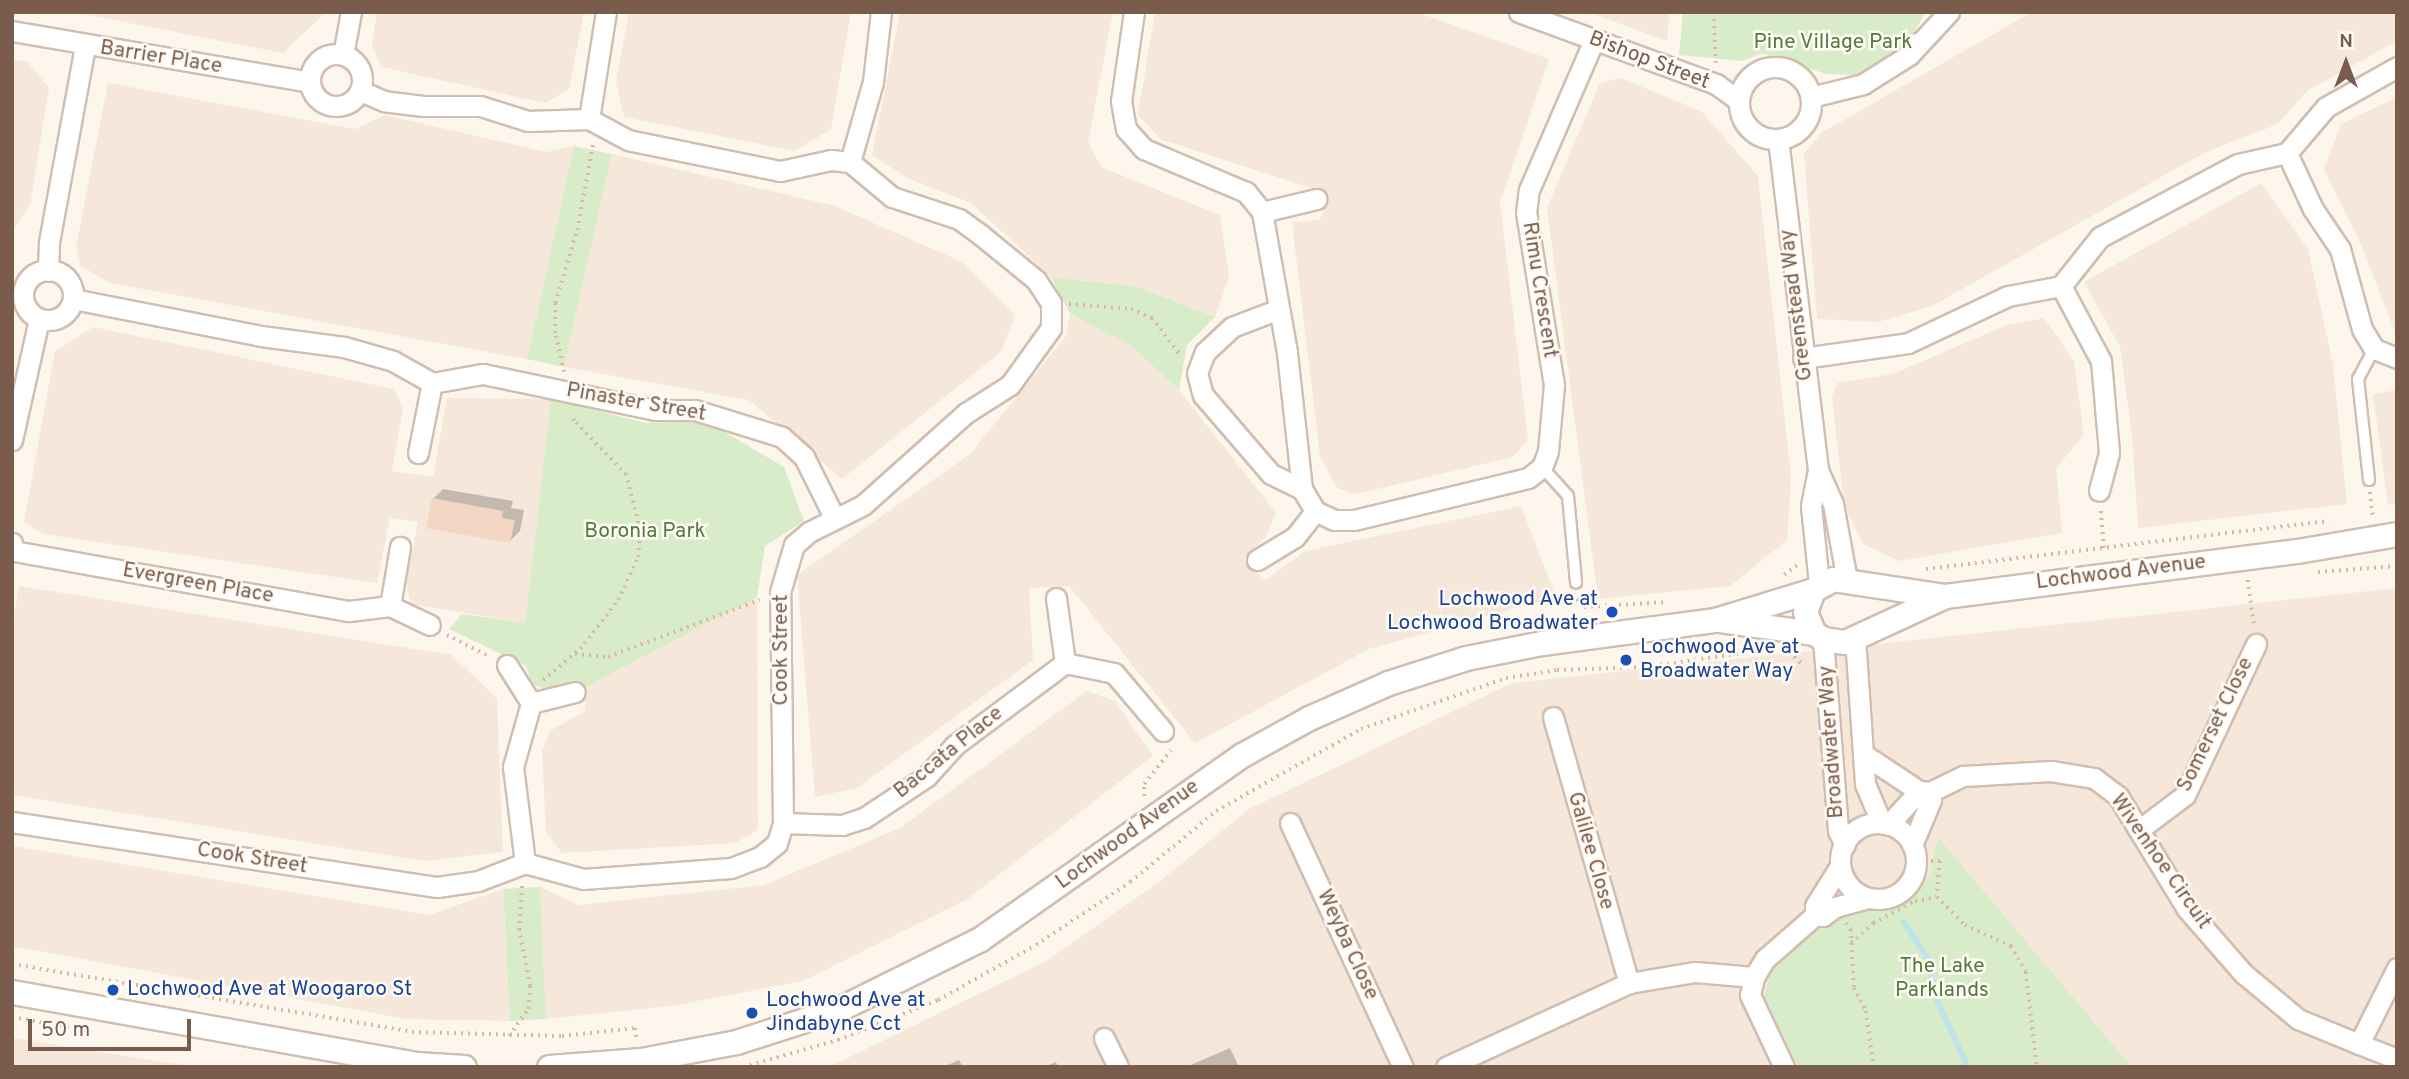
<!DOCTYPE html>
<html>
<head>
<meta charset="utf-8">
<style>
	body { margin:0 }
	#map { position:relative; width:2409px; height:1079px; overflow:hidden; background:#fdf6ec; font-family:Overpass,sans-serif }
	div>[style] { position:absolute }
	.residential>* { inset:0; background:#f5e8da }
	.green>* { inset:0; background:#d8ecc9 }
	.shadow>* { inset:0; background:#0003 }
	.stream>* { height:6px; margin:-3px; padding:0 3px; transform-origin:3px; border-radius:3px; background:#bfe3e8 }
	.building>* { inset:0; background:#f3d5c3 }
	.path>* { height:3.5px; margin-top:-1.75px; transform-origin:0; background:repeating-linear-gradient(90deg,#d9b8a5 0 2px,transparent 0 7px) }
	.roads { filter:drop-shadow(2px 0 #d1beb0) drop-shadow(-2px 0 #d1beb0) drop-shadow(0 2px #d1beb0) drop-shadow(0 -2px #d1beb0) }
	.service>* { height:10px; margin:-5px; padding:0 5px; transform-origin:5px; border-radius:5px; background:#fff }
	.minor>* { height:19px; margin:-9.5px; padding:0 9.5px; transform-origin:9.5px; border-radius:9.5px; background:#fff }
	.minor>.ring { margin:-9.5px; padding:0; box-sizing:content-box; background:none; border:19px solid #fff; border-radius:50% }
	.tertiary>* { height:23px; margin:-11.5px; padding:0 11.5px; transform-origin:11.5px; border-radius:11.5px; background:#fff }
	.dots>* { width:19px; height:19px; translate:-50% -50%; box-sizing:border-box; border:4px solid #fffaf3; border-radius:50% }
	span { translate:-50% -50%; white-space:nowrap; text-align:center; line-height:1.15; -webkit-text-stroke:5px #fffaf3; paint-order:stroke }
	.park-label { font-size:21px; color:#537a41 }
	.street-label { font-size:21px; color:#7a5c4d }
	.transit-label { font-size:21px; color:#164399 }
	.right { translate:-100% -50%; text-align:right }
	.left { translate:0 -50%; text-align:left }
	.frame { position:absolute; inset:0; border:14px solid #7a5c4d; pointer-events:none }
	.north { position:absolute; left:2311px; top:28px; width:70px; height:70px; -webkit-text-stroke:5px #fffaf3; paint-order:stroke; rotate:0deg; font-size:19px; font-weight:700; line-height:28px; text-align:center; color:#7a5c4d }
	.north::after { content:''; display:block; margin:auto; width:24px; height:32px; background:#7a5c4d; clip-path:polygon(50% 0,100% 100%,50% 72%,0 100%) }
	.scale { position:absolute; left:28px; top:1019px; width:163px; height:32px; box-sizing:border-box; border:4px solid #7a5c4d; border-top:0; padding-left:9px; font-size:21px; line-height:24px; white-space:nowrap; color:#7a5c4d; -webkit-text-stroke:5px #fffaf3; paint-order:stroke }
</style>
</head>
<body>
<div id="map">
	<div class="residential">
		<div style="clip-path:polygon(73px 12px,326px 12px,283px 53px)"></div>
		<div style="clip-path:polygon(377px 12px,584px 12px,569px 89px,545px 103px,381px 67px,372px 45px)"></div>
		<div style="clip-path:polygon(629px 12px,851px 12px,831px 129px,795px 151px,624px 117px,616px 82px)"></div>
		<div style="clip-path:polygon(900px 12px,1113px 12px,1088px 142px,1101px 167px,1220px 215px,1229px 277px,1215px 317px,1138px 287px,1051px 277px,971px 203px,907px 178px,872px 155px)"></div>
		<div style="clip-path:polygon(1155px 12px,1416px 12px,1549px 59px,1500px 203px,1528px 439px,1513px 457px,1356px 494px,1337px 488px,1320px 456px,1292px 222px,1320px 220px,1329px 194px,1160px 139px,1138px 114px)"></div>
		<div style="clip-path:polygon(1588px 12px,1670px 12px,1667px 41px)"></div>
		<div style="clip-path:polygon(2032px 12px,2397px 12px,2397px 41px,2307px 91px,2278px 124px,2204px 153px,1932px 306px,1878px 322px,1817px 319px,1804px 154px,1821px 133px)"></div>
		<div style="clip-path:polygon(12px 60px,27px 61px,49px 88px,30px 205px,12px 232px)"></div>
		<div style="clip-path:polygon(1620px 78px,1701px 111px,1758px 176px,1791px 476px,1787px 540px,1730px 586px,1598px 599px,1547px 208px,1600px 83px)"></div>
		<div style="clip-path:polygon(108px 83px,355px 129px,385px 115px,546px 152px,574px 146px,527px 359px,110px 283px,81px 266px,76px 247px)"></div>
		<div style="clip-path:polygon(2397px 97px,2397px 337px,2360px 242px,2324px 170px,2341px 124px)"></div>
		<div style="clip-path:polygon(612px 154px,835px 206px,962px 262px,1015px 315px,1001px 352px,842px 479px,749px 400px,564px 367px)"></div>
		<div style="clip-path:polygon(2261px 183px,2308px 249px,2333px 364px,2347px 504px,2138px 528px,2132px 436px,2120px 347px,2084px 282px)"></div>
		<div style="clip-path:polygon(1070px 314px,1130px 345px,1179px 390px,1276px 513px,1265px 538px,1244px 558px,1265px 580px,1305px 551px,1521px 506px,1556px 597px,1369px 649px,1195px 743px,1069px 586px,1029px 588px,1033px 660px,857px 788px,815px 797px,797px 575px,969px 455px,1066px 336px)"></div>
		<div style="clip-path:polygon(2044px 318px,2074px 361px,2084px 435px,2056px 468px,2062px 533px,1899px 561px,1863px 544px,1844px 505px,1832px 397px,1837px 383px,1893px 374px,2004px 326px)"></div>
		<div style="clip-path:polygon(93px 327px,394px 389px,403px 408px,392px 471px,433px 477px,447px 398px,551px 399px,525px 623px,411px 604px,406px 583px,418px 522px,390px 518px,377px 583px,43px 534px,24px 522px,55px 351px)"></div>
		<div style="clip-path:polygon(2397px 390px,2397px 504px,2388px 505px,2373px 394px)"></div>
		<div style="clip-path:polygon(19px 586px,452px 655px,497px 699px,503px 852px,424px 861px,12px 795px,12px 627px)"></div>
		<div style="clip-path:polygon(2397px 588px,2397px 1067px,2132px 1067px,1938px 837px,1931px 872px,1920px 890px,1891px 905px,1862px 906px,1765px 998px,1798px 1067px,829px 1067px,1046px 961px,1159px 882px,1249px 809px,1512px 683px)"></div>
		<div style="clip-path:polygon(757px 597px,758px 830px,735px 843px,562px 853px,546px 832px,542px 751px,550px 731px,585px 711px,586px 687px)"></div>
		<div style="clip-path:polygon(1087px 691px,1115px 701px,1153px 756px,966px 900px,803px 981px,671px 1006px,546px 1019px,540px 887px,579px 905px,764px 885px,900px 828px)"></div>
		<div style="clip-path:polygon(12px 846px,429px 915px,503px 889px,510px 1021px,406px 1019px,12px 946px)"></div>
		<div style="clip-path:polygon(12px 1038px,196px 1067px,12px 1067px)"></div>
	</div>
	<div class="green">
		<div style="clip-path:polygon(1683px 12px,1924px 12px,1924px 14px,1913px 35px,1892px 56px,1854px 75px,1826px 74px,1762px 53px,1743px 61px,1679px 55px)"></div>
		<div style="clip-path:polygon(574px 146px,612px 154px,564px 367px,527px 359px)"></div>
		<div style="clip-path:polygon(1051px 277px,1138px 287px,1215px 317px,1187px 345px,1179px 390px,1130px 345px,1070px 314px)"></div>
		<div style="clip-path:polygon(551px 399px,646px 423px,690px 421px,723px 431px,784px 467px,804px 521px,765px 546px,757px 597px,586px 687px,552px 691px,532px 684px,526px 666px,449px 629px,462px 614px,525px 623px)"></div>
		<div style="clip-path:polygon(1938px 837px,2132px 1067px,1798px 1067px,1765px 998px,1769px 974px,1780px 960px,1835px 916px,1862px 906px,1891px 905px,1920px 890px,1931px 871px)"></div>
		<div style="clip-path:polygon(540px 887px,546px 1019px,510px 1021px,503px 889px)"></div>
	</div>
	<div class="shadow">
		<div style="clip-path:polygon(443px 489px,513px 501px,511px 508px,524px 510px,520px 531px,510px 541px,433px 499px)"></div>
		<div style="clip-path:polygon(1230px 1048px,1239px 1067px,1186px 1067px)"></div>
		<div style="clip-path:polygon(959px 1060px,963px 1067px,943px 1067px)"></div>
		<div style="clip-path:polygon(1056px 1062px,1058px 1067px,1044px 1067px)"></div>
	</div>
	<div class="stream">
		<div style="left:1904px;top:922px;width:44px;rotate:57deg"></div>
		<div style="left:1928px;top:959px;width:38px;rotate:79deg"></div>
		<div style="left:1935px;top:996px;width:78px;rotate:65.1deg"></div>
	</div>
	<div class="building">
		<div style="clip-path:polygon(432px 498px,503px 511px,502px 518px,515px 520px,510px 543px,426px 528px)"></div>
	</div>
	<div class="path">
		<div style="left:1714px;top:12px;width:51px;rotate:87.8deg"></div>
		<div style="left:1069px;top:304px;width:62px;rotate:4.6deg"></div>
		<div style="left:1131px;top:309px;width:23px;rotate:23deg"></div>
		<div style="left:1152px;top:318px;width:48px;rotate:52.7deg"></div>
		<div style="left:564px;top:372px;width:40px;rotate:-103deg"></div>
		<div style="left:555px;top:333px;width:30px;rotate:-90deg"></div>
		<div style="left:555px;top:303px;width:76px;rotate:-73.2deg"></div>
		<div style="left:577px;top:230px;width:87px;rotate:-79.5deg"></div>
		<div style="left:2370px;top:492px;width:24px;rotate:83deg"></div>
		<div style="left:2101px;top:511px;width:38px;rotate:85deg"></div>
		<div style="left:1926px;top:569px;width:406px;rotate:-6.8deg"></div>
		<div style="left:2318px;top:572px;width:79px;rotate:-4.3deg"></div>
		<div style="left:1784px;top:575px;width:16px;rotate:-38deg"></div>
		<div style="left:2248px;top:580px;width:44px;rotate:82.2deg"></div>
		<div style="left:1577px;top:599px;width:11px;rotate:49deg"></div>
		<div style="left:1584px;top:607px;width:83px;rotate:-3.4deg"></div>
		<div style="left:447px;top:635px;width:48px;rotate:27.1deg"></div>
		<div style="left:1789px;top:652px;width:21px;rotate:43deg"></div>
		<div style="left:575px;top:654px;width:33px;rotate:5deg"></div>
		<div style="left:608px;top:657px;width:162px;rotate:-20.6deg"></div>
		<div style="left:543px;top:680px;width:48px;rotate:-40deg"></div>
		<div style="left:580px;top:649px;width:62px;rotate:-52.2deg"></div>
		<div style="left:618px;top:600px;width:47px;rotate:-65.1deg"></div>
		<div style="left:638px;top:557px;width:27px;rotate:-86deg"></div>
		<div style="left:640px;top:530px;width:57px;rotate:-104.3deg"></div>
		<div style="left:626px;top:475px;width:75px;rotate:-133.9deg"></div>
		<div style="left:574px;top:421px;width:7px;rotate:-106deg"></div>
		<div style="left:1144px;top:796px;width:12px;rotate:-90deg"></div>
		<div style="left:1144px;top:784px;width:43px;rotate:-51.5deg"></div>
		<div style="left:1924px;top:861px;width:16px"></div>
		<div style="left:1940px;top:861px;width:36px;rotate:95deg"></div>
		<div style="left:1937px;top:897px;width:40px;rotate:45deg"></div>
		<div style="left:1965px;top:925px;width:51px;rotate:24.5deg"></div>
		<div style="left:2011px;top:946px;width:30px;rotate:60deg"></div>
		<div style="left:2026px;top:972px;width:96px;rotate:83.4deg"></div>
		<div style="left:1846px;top:923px;width:8px;rotate:50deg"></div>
		<div style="left:1851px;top:929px;width:59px;rotate:87.1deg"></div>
		<div style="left:1854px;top:988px;width:26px;rotate:62deg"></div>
		<div style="left:1866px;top:1011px;width:57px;rotate:81.9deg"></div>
		<div style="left:1851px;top:943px;width:30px;rotate:-42deg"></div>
		<div style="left:1873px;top:923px;width:47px;rotate:-27.6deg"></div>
		<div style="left:1915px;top:901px;width:22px;rotate:-10deg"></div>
		<div style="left:12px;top:964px;width:406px;rotate:9.6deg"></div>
		<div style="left:412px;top:1032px;width:150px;rotate:1.5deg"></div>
		<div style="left:562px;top:1036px;width:73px;rotate:-6.3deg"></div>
		<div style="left:635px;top:1028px;width:13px;rotate:81deg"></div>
		<div style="left:12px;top:1017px;width:80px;rotate:10deg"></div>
		<div style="left:509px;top:1036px;width:33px;rotate:-55deg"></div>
		<div style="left:528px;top:1009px;width:23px;rotate:-85deg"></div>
		<div style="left:530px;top:986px;width:57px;rotate:-101.1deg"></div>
		<div style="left:519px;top:930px;width:45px;rotate:-86.2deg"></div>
		<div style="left:743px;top:1067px;width:99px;rotate:-15.9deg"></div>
		<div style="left:838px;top:1040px;width:108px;rotate:-21.8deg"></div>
		<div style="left:938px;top:1000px;width:112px;rotate:-29.3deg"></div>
		<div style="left:1036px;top:945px;width:113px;rotate:-33.8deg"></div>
		<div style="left:1130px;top:882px;width:112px;rotate:-39.5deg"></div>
		<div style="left:1216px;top:811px;width:167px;rotate:-29.5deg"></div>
		<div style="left:1361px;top:729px;width:154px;rotate:-19.4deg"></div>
		<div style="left:1506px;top:678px;width:52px;rotate:-8.9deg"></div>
		<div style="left:1557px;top:670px;width:89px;rotate:-1.9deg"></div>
		<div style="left:1646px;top:667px;width:118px;rotate:-8.3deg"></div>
	</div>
	<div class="roads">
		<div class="service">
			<div style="left:1542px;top:467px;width:39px;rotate:48deg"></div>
			<div style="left:1568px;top:496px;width:87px;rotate:84.7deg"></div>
			<div style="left:2369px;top:480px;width:102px;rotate:-96.2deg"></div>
			<div style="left:2358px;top:379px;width:34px;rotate:-62deg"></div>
		</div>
		<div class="minor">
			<div style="left:1134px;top:12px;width:90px;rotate:98.3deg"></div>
			<div style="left:1121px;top:101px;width:28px;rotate:80deg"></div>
			<div style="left:1126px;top:129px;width:27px;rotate:48deg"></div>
			<div style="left:1144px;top:149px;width:111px;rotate:22.9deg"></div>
			<div style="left:1246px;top:192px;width:26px;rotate:51deg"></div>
			<div style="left:1262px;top:212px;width:143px;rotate:79.9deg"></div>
			<div style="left:1287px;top:353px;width:137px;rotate:83.7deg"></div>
			<div style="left:1302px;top:489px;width:26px;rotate:59deg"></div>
			<div style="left:1315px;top:511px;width:21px;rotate:25deg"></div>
			<div style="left:1334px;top:520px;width:20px"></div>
			<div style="left:1354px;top:520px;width:179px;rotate:-13.6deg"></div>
			<div style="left:1528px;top:478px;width:18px;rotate:-38deg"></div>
			<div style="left:1542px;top:467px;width:17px;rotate:-69deg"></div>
			<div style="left:1548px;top:451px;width:66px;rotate:-84.8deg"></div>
			<div style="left:1554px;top:385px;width:174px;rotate:-99.2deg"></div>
			<div style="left:1526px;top:213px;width:23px;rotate:-83deg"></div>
			<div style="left:1529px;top:190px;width:163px;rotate:-66.6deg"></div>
			<div style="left:1519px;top:12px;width:210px;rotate:20.1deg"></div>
			<div style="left:1716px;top:84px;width:27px;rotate:36deg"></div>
			<div style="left:12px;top:31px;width:302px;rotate:9.7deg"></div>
			<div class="ring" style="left:310px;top:54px;width:33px;height:33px"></div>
			<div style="left:343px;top:55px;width:44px;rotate:-79.5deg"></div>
			<div class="ring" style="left:1739px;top:67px;width:53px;height:53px"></div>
			<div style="left:1811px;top:97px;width:54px;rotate:-14deg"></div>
			<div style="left:1863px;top:84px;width:54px;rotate:-32.2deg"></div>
			<div style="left:1909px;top:55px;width:59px;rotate:-47.1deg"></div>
			<div style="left:589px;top:119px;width:108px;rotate:-81deg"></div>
			<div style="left:1778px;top:139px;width:333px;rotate:83.1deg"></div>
			<div style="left:1818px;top:470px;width:37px;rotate:66deg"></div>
			<div style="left:1833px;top:504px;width:77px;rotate:79.6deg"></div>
			<div style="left:2287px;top:153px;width:62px;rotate:65.1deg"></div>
			<div style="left:2313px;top:209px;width:48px;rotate:56deg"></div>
			<div style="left:2340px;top:249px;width:83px;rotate:74.6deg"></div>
			<div style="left:2362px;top:329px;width:23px;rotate:59deg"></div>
			<div style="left:2374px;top:349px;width:25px;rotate:21deg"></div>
			<div style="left:850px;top:162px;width:83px;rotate:-74deg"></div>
			<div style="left:873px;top:82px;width:70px;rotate:-83.5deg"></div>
			<div style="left:1262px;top:212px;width:56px;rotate:-13.5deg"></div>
			<div class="ring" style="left:23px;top:270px;width:31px;height:31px"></div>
			<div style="left:48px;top:271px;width:29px;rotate:-88deg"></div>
			<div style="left:49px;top:242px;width:200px;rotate:-79.6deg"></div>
			<div style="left:2061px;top:286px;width:85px;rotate:61.9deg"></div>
			<div style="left:2101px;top:361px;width:92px;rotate:85deg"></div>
			<div style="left:2109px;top:453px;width:39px;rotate:105deg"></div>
			<div style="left:73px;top:299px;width:192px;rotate:11.1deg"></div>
			<div style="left:261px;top:336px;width:84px;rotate:7.5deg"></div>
			<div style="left:344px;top:347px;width:51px;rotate:15.9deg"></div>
			<div style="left:393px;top:361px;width:45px;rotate:29.4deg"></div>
			<div style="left:432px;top:383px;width:52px;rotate:-10deg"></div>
			<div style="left:483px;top:374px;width:176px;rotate:11.8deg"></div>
			<div style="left:655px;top:410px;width:40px"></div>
			<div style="left:695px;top:410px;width:91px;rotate:17.2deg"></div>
			<div style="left:782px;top:437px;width:30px;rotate:42deg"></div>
			<div style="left:804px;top:457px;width:69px;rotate:63.4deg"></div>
			<div style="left:1279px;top:309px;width:50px;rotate:159deg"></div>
			<div style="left:1232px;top:327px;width:37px;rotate:137deg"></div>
			<div style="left:1205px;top:352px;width:22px;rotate:111deg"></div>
			<div style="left:1197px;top:373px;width:23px;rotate:75deg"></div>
			<div style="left:1203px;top:395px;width:104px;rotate:49.3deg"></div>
			<div style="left:1271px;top:474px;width:34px;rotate:26deg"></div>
			<div style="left:1803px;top:358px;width:106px;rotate:-8.1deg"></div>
			<div style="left:1908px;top:343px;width:110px;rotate:-25.2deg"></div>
			<div style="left:2008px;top:296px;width:54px;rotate:-10.7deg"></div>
			<div style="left:2061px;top:286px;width:63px;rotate:-51.5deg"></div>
			<div style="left:2100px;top:237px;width:156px;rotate:-27.9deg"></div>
			<div style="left:2238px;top:164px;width:50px;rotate:-12.7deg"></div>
			<div style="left:2287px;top:153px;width:60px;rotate:-49.7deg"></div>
			<div style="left:2326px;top:107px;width:81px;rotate:-29.4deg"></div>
			<div style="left:12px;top:440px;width:124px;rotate:-77.4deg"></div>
			<div style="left:418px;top:453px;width:71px;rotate:-78.7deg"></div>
			<div style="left:1818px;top:470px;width:37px;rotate:101deg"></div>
			<div style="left:1811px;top:506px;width:78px;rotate:84.1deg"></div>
			<div style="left:12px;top:543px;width:8px;rotate:76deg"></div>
			<div style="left:14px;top:551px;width:340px;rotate:10.2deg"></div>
			<div style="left:349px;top:611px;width:41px;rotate:-7deg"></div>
			<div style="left:390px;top:606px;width:44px;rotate:25.4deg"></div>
			<div style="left:1257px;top:560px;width:44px;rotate:-31.2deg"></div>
			<div style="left:1295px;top:537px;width:33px;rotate:-52deg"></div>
			<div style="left:1056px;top:598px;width:66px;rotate:82.1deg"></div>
			<div style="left:390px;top:606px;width:60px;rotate:-80.4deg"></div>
			<div style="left:1855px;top:637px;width:147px;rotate:86.1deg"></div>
			<div style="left:1865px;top:784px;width:43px;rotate:67deg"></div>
			<div style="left:1823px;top:639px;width:193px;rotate:85.5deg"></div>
			<div style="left:1838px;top:831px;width:15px;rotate:62deg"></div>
			<div style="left:507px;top:665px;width:45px;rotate:57.7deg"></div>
			<div style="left:531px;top:703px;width:45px;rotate:-14deg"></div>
			<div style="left:1553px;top:717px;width:277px;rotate:74.1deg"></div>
			<div style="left:1863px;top:754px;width:67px;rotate:33.5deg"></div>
			<div style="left:12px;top:822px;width:430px;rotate:8.7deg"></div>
			<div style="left:437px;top:887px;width:41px;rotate:-8.3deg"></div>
			<div style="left:478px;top:881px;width:50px;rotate:-21deg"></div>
			<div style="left:525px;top:863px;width:60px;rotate:15.4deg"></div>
			<div style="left:583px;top:879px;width:148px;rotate:-4.3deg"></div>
			<div style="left:731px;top:868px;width:31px;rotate:-21deg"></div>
			<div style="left:760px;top:857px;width:22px;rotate:-39deg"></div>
			<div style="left:777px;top:843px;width:21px;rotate:-73deg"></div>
			<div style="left:783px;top:823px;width:231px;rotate:-90.7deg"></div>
			<div style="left:780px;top:592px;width:49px;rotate:-73.4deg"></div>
			<div style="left:794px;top:545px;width:20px;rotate:-41deg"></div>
			<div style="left:809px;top:532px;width:60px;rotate:-26.6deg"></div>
			<div style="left:863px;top:505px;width:138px;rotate:-41.8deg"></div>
			<div style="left:966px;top:413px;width:52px;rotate:-32.5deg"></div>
			<div style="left:1010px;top:385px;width:70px;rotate:-54.3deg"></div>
			<div style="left:1051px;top:328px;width:25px;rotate:-90deg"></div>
			<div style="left:1051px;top:303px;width:27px;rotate:-123deg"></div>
			<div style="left:1036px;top:280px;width:71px;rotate:-140.7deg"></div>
			<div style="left:981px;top:235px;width:27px;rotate:-144deg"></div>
			<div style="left:959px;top:219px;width:71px;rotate:-161.8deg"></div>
			<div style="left:892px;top:197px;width:55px;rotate:-140.2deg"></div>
			<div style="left:850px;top:162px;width:19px;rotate:-174deg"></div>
			<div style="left:831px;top:160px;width:52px;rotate:167.8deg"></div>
			<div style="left:780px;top:171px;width:155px;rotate:-168.5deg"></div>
			<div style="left:628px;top:140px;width:44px;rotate:-151.7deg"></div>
			<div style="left:589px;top:119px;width:61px;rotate:178.1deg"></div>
			<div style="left:528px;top:121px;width:50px;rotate:-162.6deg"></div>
			<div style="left:480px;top:106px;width:57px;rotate:180deg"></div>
			<div style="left:423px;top:106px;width:39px;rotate:-173deg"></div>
			<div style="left:384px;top:101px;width:26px;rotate:-157deg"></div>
			<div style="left:783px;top:823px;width:59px;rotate:1.9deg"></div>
			<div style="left:842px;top:825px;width:23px;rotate:-18deg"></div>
			<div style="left:864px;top:818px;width:74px;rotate:-33.5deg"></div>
			<div style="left:926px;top:777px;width:43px;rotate:-47.8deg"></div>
			<div style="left:955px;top:745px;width:137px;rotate:-36.7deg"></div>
			<div style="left:1065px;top:663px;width:50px;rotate:11.5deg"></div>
			<div style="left:1114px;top:673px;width:76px;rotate:49.8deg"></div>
			<div style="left:1290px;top:823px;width:269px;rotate:65.2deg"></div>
			<div class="ring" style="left:1840px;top:823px;width:57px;height:57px"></div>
			<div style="left:1888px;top:825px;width:46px;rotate:-47.6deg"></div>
			<div style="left:1919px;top:791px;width:11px;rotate:5deg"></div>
			<div style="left:1930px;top:792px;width:37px;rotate:-26deg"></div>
			<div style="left:1963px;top:776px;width:88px;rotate:-3.3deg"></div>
			<div style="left:2051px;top:771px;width:44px;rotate:9.2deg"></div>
			<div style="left:2094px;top:778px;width:30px;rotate:37deg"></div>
			<div style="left:2118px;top:796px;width:132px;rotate:58.6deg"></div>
			<div style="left:2187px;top:909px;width:86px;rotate:48.8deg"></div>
			<div style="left:2244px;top:974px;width:70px;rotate:39.8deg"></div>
			<div style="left:2298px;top:1019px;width:66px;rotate:22.3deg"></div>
			<div style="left:2140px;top:829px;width:56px;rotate:-37.1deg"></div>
			<div style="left:2185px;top:795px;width:167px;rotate:-64.8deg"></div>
			<div style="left:1912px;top:845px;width:49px;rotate:-67.1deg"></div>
			<div style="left:1931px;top:800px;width:8px;rotate:-97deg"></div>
			<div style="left:525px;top:863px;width:97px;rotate:-97.1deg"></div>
			<div style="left:513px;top:767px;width:66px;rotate:-74.3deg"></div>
			<div style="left:1815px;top:915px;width:9px;rotate:-90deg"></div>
			<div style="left:1815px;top:906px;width:47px;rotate:-58deg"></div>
			<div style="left:2397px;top:968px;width:85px;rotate:116.6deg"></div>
			<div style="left:2359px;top:1044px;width:41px;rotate:21.5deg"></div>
			<div style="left:1104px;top:1038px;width:32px;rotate:64deg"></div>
			<div style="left:1446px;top:1067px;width:201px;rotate:-24.7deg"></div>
			<div style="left:1629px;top:983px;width:67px;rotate:-9.5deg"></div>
			<div style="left:1695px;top:972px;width:59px;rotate:4.8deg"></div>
			<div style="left:1784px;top:1067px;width:80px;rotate:-115.3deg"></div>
			<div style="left:1750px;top:995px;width:18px;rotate:-77deg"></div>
			<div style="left:1754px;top:977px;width:21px;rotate:-59deg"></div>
			<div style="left:1765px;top:959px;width:67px;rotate:-41.3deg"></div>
			<div style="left:1815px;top:915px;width:8px;rotate:7deg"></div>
			<div style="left:1823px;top:916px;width:15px;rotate:-37deg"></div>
			<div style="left:1835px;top:907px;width:35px;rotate:-15deg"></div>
		</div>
		<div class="tertiary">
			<div style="left:1945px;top:596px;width:113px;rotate:-171.4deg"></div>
			<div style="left:1833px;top:579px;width:23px;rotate:151deg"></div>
			<div style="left:1813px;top:590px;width:23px;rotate:110deg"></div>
			<div style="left:1805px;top:612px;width:23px;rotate:67deg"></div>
			<div style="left:1814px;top:633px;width:11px;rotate:34deg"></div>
			<div style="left:1823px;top:639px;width:22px;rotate:8deg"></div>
			<div style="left:1845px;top:642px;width:110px;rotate:-24.7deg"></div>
			<div style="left:1945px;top:596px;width:355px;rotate:-7.3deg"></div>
			<div style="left:2297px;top:551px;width:101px;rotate:-9.6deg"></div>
			<div style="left:1725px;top:621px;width:90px;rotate:7.7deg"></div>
			<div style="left:12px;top:992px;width:410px;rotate:10.1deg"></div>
			<div style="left:416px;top:1064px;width:48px;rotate:3.6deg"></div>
			<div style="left:549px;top:1067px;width:92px;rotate:-4.4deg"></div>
			<div style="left:641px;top:1060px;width:97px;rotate:-10.7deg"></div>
			<div style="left:736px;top:1042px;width:108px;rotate:-17.8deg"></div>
			<div style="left:839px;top:1009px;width:157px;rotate:-26.4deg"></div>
			<div style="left:980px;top:939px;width:320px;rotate:-35.1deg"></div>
			<div style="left:1242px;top:755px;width:77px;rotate:-28.9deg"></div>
			<div style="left:1309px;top:718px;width:86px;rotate:-23.9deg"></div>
			<div style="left:1388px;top:683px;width:82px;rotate:-17.8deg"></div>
			<div style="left:1466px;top:658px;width:77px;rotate:-11.2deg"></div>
			<div style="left:1542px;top:643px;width:175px;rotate:-7.6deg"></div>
			<div style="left:1715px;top:620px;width:102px;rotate:-17deg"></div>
		</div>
	</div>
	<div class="dots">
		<div style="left:1612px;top:612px;background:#1a4fb4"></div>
		<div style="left:1626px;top:660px;background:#1a4fb4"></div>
		<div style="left:113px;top:990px;background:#1a4fb4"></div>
		<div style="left:752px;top:1013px;background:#1a4fb4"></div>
	</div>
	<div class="park-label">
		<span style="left:1833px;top:43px">Pine Village Park</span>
		<span style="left:645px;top:532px">Boronia Park</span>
		<span style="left:1942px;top:979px">The Lake<br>Parklands</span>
	</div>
	<div class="street-label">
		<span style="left:161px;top:58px;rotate:9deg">Barrier Place</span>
		<span style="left:1649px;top:61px;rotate:21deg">Bishop Street</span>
		<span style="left:1539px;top:290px;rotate:81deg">Rimu Crescent</span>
		<span style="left:1797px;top:305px;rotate:-97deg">Greenstead Way</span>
		<span style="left:636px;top:403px;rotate:10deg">Pinaster Street</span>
		<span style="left:2121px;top:573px;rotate:-7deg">Lochwood Avenue</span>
		<span style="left:198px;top:584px;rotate:10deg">Evergreen Place</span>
		<span style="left:782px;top:650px;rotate:-90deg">Cook Street</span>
		<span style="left:2216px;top:725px;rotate:-64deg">Somerset Close</span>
		<span style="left:1832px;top:742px;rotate:-94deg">Broadwater Way</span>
		<span style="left:949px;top:753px;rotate:-39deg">Baccata Place</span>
		<span style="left:1128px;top:835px;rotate:-36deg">Lochwood Avenue</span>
		<span style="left:1590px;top:851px;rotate:74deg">Galilee Close</span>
		<span style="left:252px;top:859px;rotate:9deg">Cook Street</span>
		<span style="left:2160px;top:862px;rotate:55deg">Wivenhoe Circuit</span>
		<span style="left:1347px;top:945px;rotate:65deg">Weyba Close</span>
	</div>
	<div class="transit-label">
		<span class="right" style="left:1598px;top:612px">Lochwood Ave at<br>Lochwood Broadwater</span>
		<span class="left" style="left:1640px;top:660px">Lochwood Ave at<br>Broadwater Way</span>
		<span class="left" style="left:127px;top:990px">Lochwood Ave at Woogaroo St</span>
		<span class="left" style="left:766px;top:1013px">Lochwood Ave at<br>Jindabyne Cct</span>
	</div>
	<div class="frame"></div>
	<div class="north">N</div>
	<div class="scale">50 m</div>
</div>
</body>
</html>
